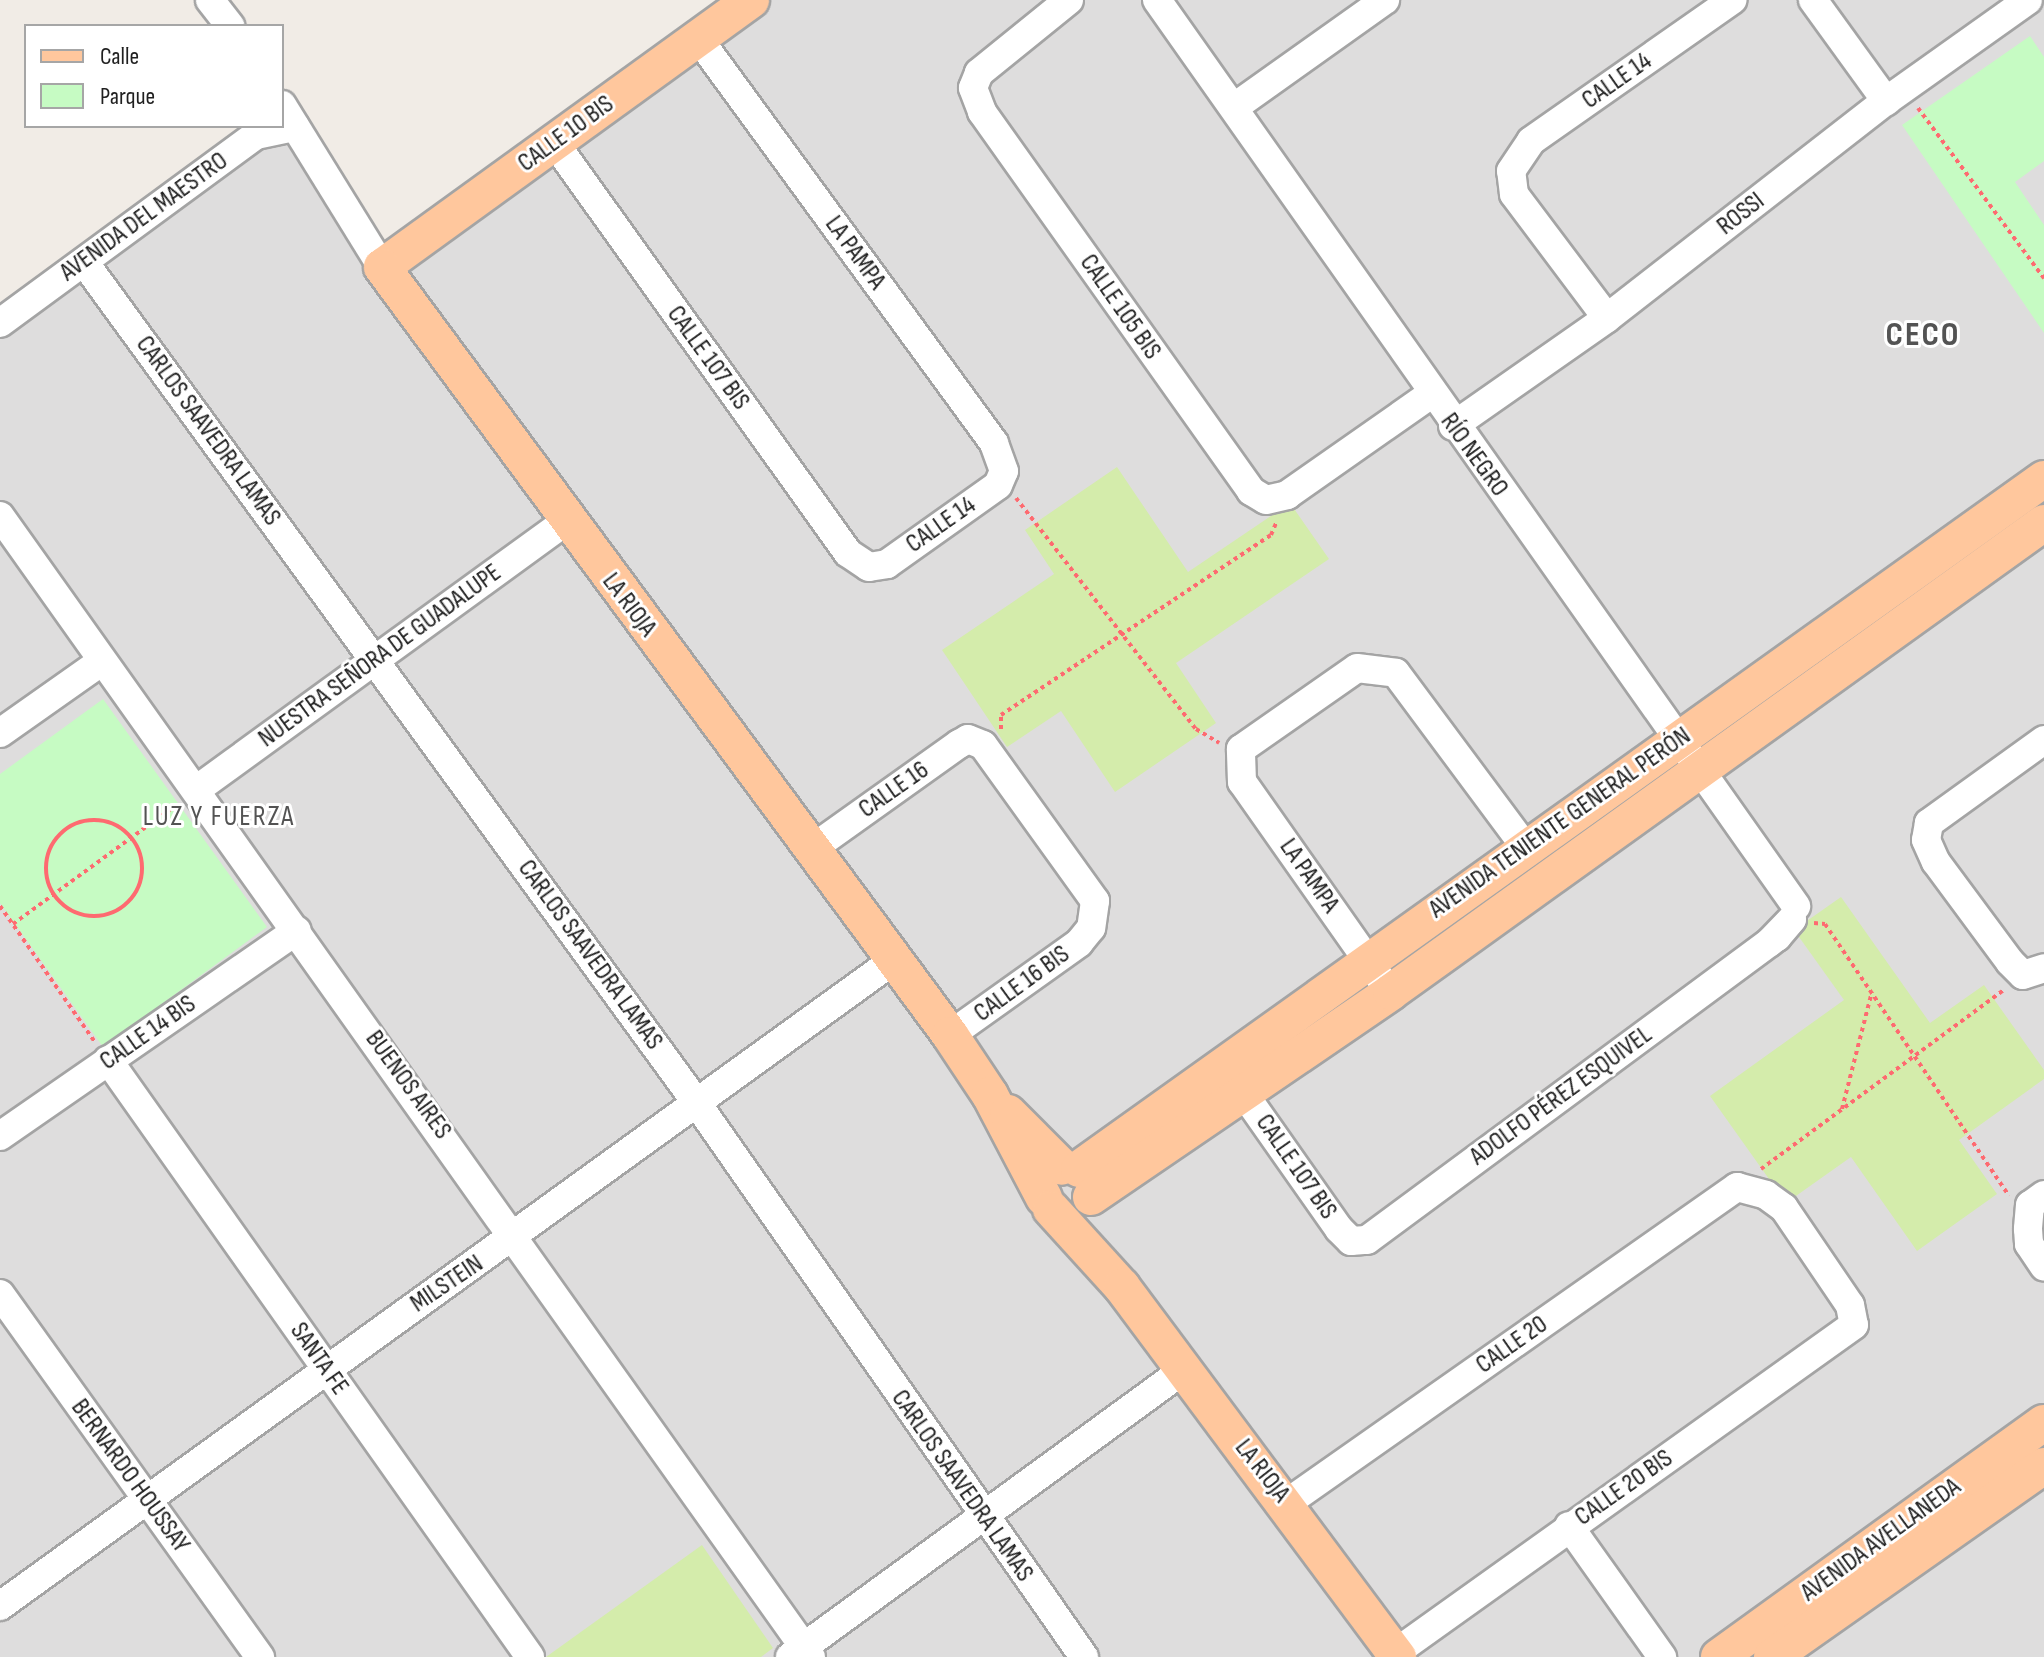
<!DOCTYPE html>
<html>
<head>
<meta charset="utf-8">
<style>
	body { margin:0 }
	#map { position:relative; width:2044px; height:1657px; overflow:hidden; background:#f1ece6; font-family:"Sofia Sans Condensed",sans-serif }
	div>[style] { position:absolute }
	.residential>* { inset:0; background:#dedddd }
	.grass>* { inset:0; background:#d4ecab }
	.park>* { inset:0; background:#c6fbc3 }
	.path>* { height:4px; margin-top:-2px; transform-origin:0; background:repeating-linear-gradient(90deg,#fe6a70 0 4px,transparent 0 8px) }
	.path>.ring { margin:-2px; padding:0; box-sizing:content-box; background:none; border:4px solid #fe6a70; border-radius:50% }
	.roads { filter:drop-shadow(2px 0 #a4a4a4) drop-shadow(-2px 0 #a4a4a4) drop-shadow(0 2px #a4a4a4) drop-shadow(0 -2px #a4a4a4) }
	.minor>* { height:28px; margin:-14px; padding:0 14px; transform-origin:14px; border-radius:14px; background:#fff }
	.major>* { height:36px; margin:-18px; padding:0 18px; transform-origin:18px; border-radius:18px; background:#ffc79d }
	span { translate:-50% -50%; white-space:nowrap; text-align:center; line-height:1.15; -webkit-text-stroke:6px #fff; paint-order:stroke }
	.street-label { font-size:26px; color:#202020 }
	.neighbourhood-label { font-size:28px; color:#535353; letter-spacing:2px }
	.district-label { font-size:34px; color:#535353; font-weight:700; letter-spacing:2px }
	.legend { position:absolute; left:24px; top:24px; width:260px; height:104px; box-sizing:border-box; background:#fff; border:2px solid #a6a6a6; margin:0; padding:10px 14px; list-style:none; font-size:24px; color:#202020 }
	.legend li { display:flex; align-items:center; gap:16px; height:40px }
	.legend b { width:40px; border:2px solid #a6a6a6 }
</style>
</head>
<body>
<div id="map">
	<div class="residential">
		<div style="clip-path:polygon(751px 0,2044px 0,2044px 1657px,0 1657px,0 323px,256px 135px,295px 127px,381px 267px)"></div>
	</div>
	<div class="grass">
		<div style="clip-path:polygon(1117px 467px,1188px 572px,1290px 503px,1329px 559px,1176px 663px,1216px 723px,1115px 792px,1061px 711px,1007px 747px,942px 650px,1054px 574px,1025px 530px)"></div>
		<div style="clip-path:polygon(1650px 777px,1653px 781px,1410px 960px,1406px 955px)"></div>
		<div style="clip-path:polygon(1841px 897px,1930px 1023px,1984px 985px,2044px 1070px,2044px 1079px,1959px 1140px,1997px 1194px,1917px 1251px,1851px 1157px,1786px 1203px,1710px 1096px,1844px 1000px,1794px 930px)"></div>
		<div style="clip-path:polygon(702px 1545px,773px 1648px,761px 1657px,546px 1657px)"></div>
	</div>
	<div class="park">
		<div style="clip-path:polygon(2030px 36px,2044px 57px,2044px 161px,2015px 182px,2044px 225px,2044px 333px,1902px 125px)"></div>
		<div style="clip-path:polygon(103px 699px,267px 927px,103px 1047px,0 903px,0 774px)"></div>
	</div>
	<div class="path">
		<div style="left:1918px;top:108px;width:212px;rotate:53.5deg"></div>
		<div style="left:1016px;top:498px;width:293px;rotate:52.1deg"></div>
		<div style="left:1196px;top:729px;width:27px;rotate:31deg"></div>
		<div style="left:1001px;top:729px;width:14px;rotate:-90deg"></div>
		<div style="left:1001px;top:715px;width:324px;rotate:-33.7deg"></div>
		<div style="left:1271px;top:535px;width:13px;rotate:-67deg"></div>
		<div class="ring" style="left:46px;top:820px;width:92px;height:92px"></div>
		<div style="left:0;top:906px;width:166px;rotate:55.1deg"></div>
		<div style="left:1814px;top:923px;width:11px;rotate:5deg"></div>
		<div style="left:1825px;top:924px;width:328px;rotate:55.9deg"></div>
		<div style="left:13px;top:924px;width:202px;rotate:-36.1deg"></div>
		<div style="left:1842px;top:1109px;width:118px;rotate:-75.7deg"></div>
		<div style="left:1761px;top:1169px;width:303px;rotate:-36.4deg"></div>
	</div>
	<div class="roads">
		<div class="minor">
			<div style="left:210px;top:0;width:33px;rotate:52deg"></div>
			<div style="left:1069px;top:0;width:116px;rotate:141deg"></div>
			<div style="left:979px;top:73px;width:16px;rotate:112deg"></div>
			<div style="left:973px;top:88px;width:26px;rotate:69deg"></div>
			<div style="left:982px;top:112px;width:465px;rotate:54.6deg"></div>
			<div style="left:1251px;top:491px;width:17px;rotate:31deg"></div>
			<div style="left:1266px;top:500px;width:22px;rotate:-13deg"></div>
			<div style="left:1287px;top:495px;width:176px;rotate:-35deg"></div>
			<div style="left:1157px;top:0;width:1109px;rotate:54.8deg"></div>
			<div style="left:1813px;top:0;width:125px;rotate:54.1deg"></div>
			<div style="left:282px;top:105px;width:190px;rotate:58.3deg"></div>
			<div style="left:1236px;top:106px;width:183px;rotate:-35.4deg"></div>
			<div style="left:554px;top:142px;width:505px;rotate:54.42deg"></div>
			<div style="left:848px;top:553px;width:25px;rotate:34deg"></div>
			<div style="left:869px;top:567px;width:18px;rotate:-9deg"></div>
			<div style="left:887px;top:564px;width:136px;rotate:-35.4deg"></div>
			<div style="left:998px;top:485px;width:15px;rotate:-67deg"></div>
			<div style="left:1004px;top:471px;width:30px;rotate:-110deg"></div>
			<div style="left:994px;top:443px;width:502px;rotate:-126.16deg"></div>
			<div style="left:84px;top:262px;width:1039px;rotate:53.92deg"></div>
			<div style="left:696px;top:1102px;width:677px;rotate:55.04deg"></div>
			<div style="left:1607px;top:318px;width:155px;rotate:-126.9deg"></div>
			<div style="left:1514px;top:194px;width:23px;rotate:-97deg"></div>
			<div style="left:1511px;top:171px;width:36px;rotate:-56deg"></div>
			<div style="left:1531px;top:141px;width:246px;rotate:-35deg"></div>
			<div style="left:0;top:323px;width:318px;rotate:-36.3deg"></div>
			<div style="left:256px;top:135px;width:40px;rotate:-12deg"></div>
			<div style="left:1453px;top:426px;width:188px;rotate:-35deg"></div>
			<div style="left:1607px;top:318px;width:353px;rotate:-37.9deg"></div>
			<div style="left:1886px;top:101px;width:174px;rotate:-35.4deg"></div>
			<div style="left:0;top:516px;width:1400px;rotate:54.6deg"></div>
			<div style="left:0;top:733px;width:125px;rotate:-35.2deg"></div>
			<div style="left:2044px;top:740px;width:142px;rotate:144.2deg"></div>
			<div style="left:1929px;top:823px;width:17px;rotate:100deg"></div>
			<div style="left:1926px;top:840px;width:24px;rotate:66deg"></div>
			<div style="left:1936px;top:862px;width:124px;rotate:53.5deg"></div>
			<div style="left:2010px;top:962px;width:18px;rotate:45deg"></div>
			<div style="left:2023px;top:975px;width:22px;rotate:-18deg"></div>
			<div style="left:196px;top:790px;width:456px;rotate:-36deg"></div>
			<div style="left:813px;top:848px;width:179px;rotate:-35.5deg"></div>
			<div style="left:959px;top:744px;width:10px;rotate:-29deg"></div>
			<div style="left:968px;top:739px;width:16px;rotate:22deg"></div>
			<div style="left:983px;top:745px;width:192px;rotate:54.3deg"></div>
			<div style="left:1095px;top:901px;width:27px;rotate:98deg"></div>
			<div style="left:1091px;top:928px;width:19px;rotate:129deg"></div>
			<div style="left:1079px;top:943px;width:158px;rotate:144.5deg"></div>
			<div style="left:1380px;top:978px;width:240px;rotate:-125.1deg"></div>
			<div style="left:1242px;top:782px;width:33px;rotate:-92deg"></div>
			<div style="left:1241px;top:749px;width:141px;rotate:-34.9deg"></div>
			<div style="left:1357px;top:668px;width:39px;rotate:7deg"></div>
			<div style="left:1396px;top:673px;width:217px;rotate:53.4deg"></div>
			<div style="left:108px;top:1060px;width:731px;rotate:54.74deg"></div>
			<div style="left:1242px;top:1091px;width:169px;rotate:54.9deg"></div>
			<div style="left:1339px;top:1229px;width:17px;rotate:45deg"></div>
			<div style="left:1351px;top:1241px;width:16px;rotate:-4deg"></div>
			<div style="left:1367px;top:1240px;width:510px;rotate:-36.47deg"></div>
			<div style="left:1777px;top:937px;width:23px;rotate:-50deg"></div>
			<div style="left:1792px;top:919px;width:33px;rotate:134deg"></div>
			<div style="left:0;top:1136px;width:361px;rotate:-34.7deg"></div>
			<div style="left:2044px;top:1195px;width:17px;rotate:144deg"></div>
			<div style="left:2030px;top:1205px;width:24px;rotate:95deg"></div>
			<div style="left:2028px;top:1229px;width:15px;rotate:86deg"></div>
			<div style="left:2029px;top:1244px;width:27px;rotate:56deg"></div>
			<div style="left:0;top:1294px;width:447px;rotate:54.4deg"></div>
			<div style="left:1287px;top:1503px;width:550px;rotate:-35.08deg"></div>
			<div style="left:1737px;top:1187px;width:30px;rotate:15deg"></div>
			<div style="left:1766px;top:1195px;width:22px;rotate:36deg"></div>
			<div style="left:1784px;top:1208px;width:117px;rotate:55.8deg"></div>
			<div style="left:1850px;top:1305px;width:20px;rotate:79deg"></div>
			<div style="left:1854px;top:1325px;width:564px;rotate:144.45deg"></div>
			<div style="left:1569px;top:1526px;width:161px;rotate:54.6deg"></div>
			<div style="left:0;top:1606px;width:1103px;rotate:-35.85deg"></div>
			<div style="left:790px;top:1657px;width:487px;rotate:-36.1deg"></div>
		</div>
		<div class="major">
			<div style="left:751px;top:0;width:455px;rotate:144.1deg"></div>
			<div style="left:382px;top:267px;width:955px;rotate:53.51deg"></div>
			<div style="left:950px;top:1035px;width:72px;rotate:56.3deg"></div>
			<div style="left:990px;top:1095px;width:116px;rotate:62.3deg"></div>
			<div style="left:1008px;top:1113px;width:76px;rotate:45deg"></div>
			<div style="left:1079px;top:1169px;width:1186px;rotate:-35.57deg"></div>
			<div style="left:1091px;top:1197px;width:363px;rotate:-34.3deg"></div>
			<div style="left:1391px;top:992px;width:804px;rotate:-35.69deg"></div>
			<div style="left:1051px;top:1209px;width:105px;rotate:47.7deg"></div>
			<div style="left:1122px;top:1287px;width:462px;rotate:53.3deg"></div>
			<div style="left:1719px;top:1657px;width:400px;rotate:-35.8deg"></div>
			<div style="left:1772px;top:1657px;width:332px;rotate:-35.1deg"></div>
		</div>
	</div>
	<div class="street-label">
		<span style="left:1617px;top:81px;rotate:-35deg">CALLE 14</span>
		<span style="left:566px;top:134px;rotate:-36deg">CALLE 10 BIS</span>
		<span style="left:1741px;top:214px;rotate:-38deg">ROSSI</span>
		<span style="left:144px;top:217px;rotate:-36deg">AVENIDA DEL MAESTRO</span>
		<span style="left:855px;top:253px;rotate:54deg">LA PAMPA</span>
		<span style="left:1120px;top:307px;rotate:55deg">CALLE 105 BIS</span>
		<span style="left:708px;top:358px;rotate:54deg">CALLE 107 BIS</span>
		<span style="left:208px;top:431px;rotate:54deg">CARLOS SAAVEDRA LAMAS</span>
		<span style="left:1474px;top:455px;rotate:54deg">RÍO NEGRO</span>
		<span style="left:941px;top:525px;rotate:-35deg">CALLE 14</span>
		<span style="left:629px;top:605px;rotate:53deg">LA RIOJA</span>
		<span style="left:380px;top:656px;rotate:-36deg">NUESTRA SEÑORA DE GUADALUPE</span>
		<span style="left:894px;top:790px;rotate:-35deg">CALLE 16</span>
		<span style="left:1560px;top:823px;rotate:-35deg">AVENIDA TENIENTE GENERAL PERÓN</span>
		<span style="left:1309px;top:876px;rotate:55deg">LA PAMPA</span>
		<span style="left:590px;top:955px;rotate:54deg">CARLOS SAAVEDRA LAMAS</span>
		<span style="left:1022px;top:984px;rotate:-36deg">CALLE 16 BIS</span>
		<span style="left:148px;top:1033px;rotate:-35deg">CALLE 14 BIS</span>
		<span style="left:408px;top:1085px;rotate:54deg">BUENOS AIRES</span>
		<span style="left:1561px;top:1096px;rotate:-36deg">ADOLFO PÉREZ ESQUIVEL</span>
		<span style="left:1296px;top:1167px;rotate:55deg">CALLE 107 BIS</span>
		<span style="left:447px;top:1284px;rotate:-34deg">MILSTEIN</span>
		<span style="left:1512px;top:1345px;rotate:-35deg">CALLE 20</span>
		<span style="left:319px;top:1359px;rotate:55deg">SANTA FE</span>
		<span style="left:1262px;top:1471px;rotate:52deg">LA RIOJA</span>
		<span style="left:130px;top:1476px;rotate:54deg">BERNARDO HOUSSAY</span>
		<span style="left:962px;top:1486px;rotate:55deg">CARLOS SAAVEDRA LAMAS</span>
		<span style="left:1624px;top:1488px;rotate:-35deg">CALLE 20 BIS</span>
		<span style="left:1881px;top:1540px;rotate:-36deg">AVENIDA AVELLANEDA</span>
	</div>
	<div class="neighbourhood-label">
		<span style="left:219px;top:817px">LUZ Y FUERZA</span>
	</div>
	<div class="district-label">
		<span style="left:1923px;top:335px">CECO</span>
	</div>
	<ul class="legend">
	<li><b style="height:10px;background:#ffc79d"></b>Calle</li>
	<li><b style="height:22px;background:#c6fbc3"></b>Parque</li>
	</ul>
</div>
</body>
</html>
